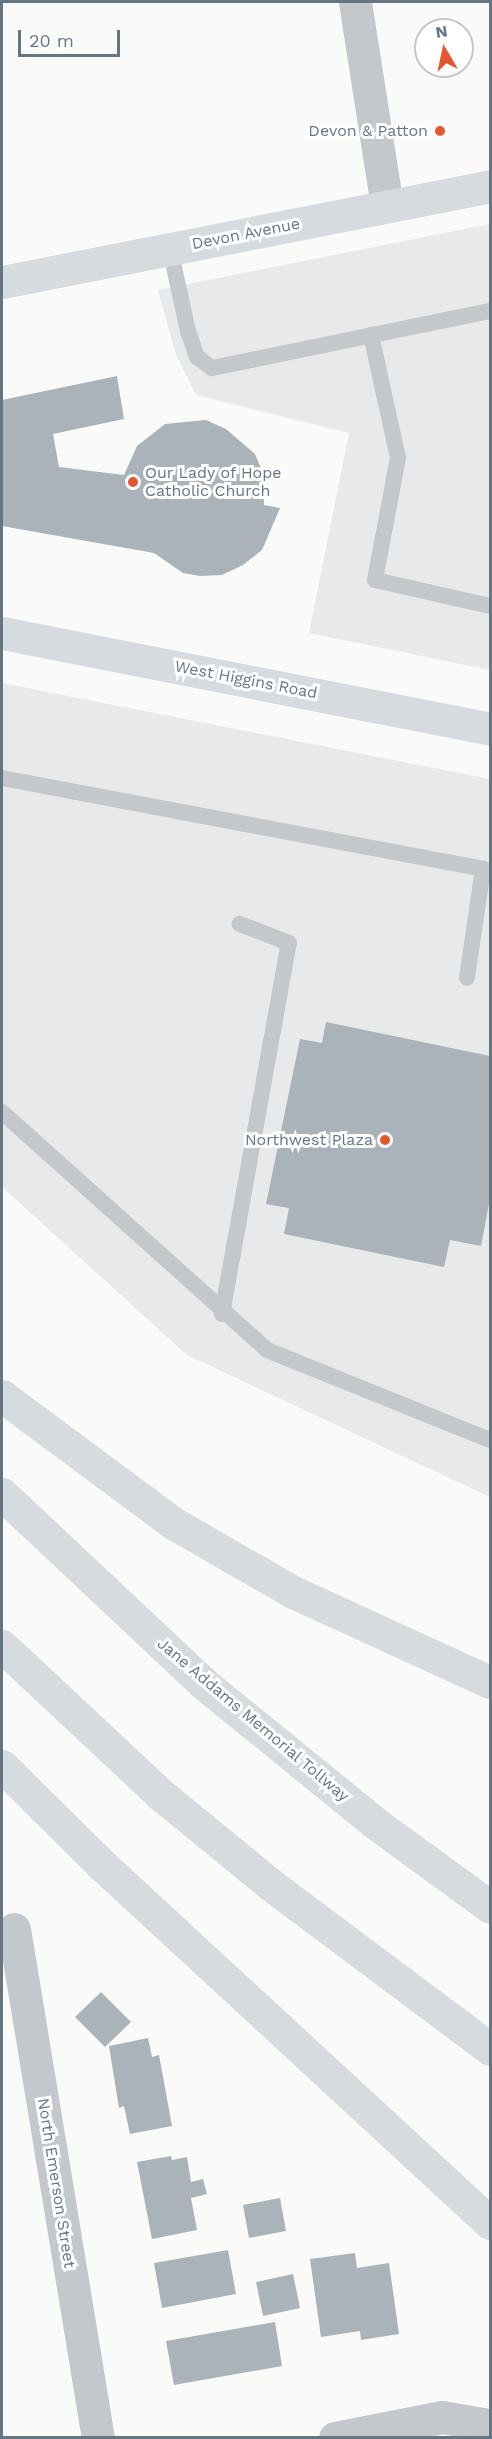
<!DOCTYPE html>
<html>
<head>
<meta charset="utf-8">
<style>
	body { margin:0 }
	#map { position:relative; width:492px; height:2439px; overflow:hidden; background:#fafaf8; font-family:"Work Sans",sans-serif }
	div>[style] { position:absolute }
	.built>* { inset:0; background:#e8e9e9 }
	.building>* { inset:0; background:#aab3b9 }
	.lane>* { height:16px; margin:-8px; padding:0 8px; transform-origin:8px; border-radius:8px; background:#c3c8cc }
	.street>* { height:33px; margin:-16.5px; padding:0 16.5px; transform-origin:16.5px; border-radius:16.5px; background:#c3c8cc }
	.secondary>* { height:33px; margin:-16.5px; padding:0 16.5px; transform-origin:16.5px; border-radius:16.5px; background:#d6dbdf }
	.primary>* { height:33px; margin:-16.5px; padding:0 16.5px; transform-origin:16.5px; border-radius:16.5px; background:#d6dbdf }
	.highway>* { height:33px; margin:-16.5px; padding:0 16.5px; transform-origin:16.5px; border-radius:16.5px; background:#d6dbdf }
	.dots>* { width:16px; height:16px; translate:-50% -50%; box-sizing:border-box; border:3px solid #fff; border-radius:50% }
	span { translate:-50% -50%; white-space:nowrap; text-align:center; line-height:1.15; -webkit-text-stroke:6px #fff; paint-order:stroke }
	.poi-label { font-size:16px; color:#657683 }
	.right { translate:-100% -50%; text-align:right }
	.left { translate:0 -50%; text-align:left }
	.street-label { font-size:16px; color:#657683 }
	.frame { position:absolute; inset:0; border:3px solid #657683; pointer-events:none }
	.north { position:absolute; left:414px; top:18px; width:60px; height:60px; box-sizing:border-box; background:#fff; border:2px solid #c1c8cd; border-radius:50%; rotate:351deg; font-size:16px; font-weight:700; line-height:24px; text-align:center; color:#657683 }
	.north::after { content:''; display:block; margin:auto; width:21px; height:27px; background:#e4572e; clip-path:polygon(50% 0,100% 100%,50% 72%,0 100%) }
	.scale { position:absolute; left:18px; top:30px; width:102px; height:27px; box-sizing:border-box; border:3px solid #657683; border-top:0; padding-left:8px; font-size:18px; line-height:21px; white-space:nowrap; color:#657683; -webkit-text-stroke:4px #fff; paint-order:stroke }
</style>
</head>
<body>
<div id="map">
	<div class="built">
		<div style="clip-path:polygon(490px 224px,490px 670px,309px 633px,349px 433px,196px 395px,176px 355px,158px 290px)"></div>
		<div style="clip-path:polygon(2px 683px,490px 779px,490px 1497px,187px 1355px,2px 1187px)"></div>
	</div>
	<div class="building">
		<div style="clip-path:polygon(117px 376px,124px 419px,53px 434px,59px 467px,124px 475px,137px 446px,165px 424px,206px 420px,226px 429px,255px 454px,263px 473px,264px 505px,280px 508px,262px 550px,243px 565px,222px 575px,200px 576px,183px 573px,154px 553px,2px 526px,2px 400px)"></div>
		<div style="clip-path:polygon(326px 1022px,490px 1056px,490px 1198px,481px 1246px,450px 1240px,444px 1267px,284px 1234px,289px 1208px,266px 1204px,300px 1039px,322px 1043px)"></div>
		<div style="clip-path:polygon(101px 1992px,131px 2022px,105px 2047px,75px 2017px)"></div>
		<div style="clip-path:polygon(148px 2038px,152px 2057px,159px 2055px,172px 2126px,130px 2134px,124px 2106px,119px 2108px,109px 2046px)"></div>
		<div style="clip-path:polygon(171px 2156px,172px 2160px,187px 2157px,191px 2182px,203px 2179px,207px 2194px,191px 2198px,197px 2230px,152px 2239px,137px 2162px)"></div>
		<div style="clip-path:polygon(280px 2198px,286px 2231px,249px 2238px,243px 2205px)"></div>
		<div style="clip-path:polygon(228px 2250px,236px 2294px,162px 2308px,154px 2263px)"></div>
		<div style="clip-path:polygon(355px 2253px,357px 2268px,389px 2263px,399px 2334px,361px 2340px,360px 2331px,321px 2337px,310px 2259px)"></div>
		<div style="clip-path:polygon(293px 2274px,300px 2308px,263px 2316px,256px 2282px)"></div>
		<div style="clip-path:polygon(275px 2322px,282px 2366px,174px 2385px,166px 2341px)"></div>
	</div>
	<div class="lane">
		<div style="left:170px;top:249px;width:84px;rotate:77.6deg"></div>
		<div style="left:188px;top:331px;width:28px;rotate:71deg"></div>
		<div style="left:197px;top:357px;width:19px;rotate:36deg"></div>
		<div style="left:212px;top:368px;width:284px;rotate:-11.6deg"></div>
		<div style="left:371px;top:335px;width:126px;rotate:77.6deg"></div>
		<div style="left:398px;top:458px;width:124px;rotate:100.7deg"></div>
		<div style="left:375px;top:580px;width:118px;rotate:12.7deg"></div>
		<div style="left:2px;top:778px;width:490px;rotate:10.7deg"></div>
		<div style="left:483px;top:869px;width:110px;rotate:98.4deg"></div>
		<div style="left:2px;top:1112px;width:356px;rotate:41.9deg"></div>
		<div style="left:267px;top:1350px;width:240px;rotate:22deg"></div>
		<div style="left:222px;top:1314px;width:377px;rotate:-79.8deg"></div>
		<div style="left:289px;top:943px;width:53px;rotate:-158.8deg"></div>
	</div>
	<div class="street">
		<div style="left:355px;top:2px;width:206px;rotate:81.1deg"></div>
		<div style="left:14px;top:1929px;width:516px;rotate:80.63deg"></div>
		<div style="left:335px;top:2438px;width:109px;rotate:-11.1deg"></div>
		<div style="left:442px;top:2417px;width:41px;rotate:9.9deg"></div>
		<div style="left:482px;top:2424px;width:11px;rotate:45deg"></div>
	</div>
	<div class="secondary">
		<div style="left:2px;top:282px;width:497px;rotate:-11.1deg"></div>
	</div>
	<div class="primary">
		<div style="left:2px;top:633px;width:497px;rotate:11.1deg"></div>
	</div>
	<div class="highway">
		<div style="left:2px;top:1396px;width:213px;rotate:36.6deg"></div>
		<div style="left:173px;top:1523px;width:138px;rotate:29.9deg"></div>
		<div style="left:293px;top:1592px;width:217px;rotate:24.6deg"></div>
		<div style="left:2px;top:1494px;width:276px;rotate:43.2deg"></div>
		<div style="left:203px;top:1683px;width:222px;rotate:39.1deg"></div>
		<div style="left:375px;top:1823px;width:142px;rotate:36.1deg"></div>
		<div style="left:2px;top:1646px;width:216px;rotate:43.1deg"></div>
		<div style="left:160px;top:1794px;width:144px;rotate:39.3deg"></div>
		<div style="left:271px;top:1885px;width:274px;rotate:36.8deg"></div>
		<div style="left:2px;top:1766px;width:141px;rotate:44.7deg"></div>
		<div style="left:102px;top:1865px;width:528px;rotate:42.7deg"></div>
	</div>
	<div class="dots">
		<div style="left:440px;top:131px;background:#e4572e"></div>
		<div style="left:133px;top:482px;background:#e4572e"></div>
		<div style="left:385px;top:1140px;background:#e4572e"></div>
	</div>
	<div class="poi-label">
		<span class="right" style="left:428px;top:131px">Devon &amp; Patton</span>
		<span class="left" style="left:145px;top:482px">Our Lady of Hope<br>Catholic Church</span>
		<span class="right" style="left:373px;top:1140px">Northwest Plaza</span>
	</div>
	<div class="street-label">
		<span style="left:246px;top:234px;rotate:-11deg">Devon Avenue</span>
		<span style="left:246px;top:680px;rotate:11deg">West Higgins Road</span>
		<span style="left:253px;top:1720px;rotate:40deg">Jane Addams Memorial Tollway</span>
		<span style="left:56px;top:2183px;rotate:81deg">North Emerson Street</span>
	</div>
	<div class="frame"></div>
	<div class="north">N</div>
	<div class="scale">20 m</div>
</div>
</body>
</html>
